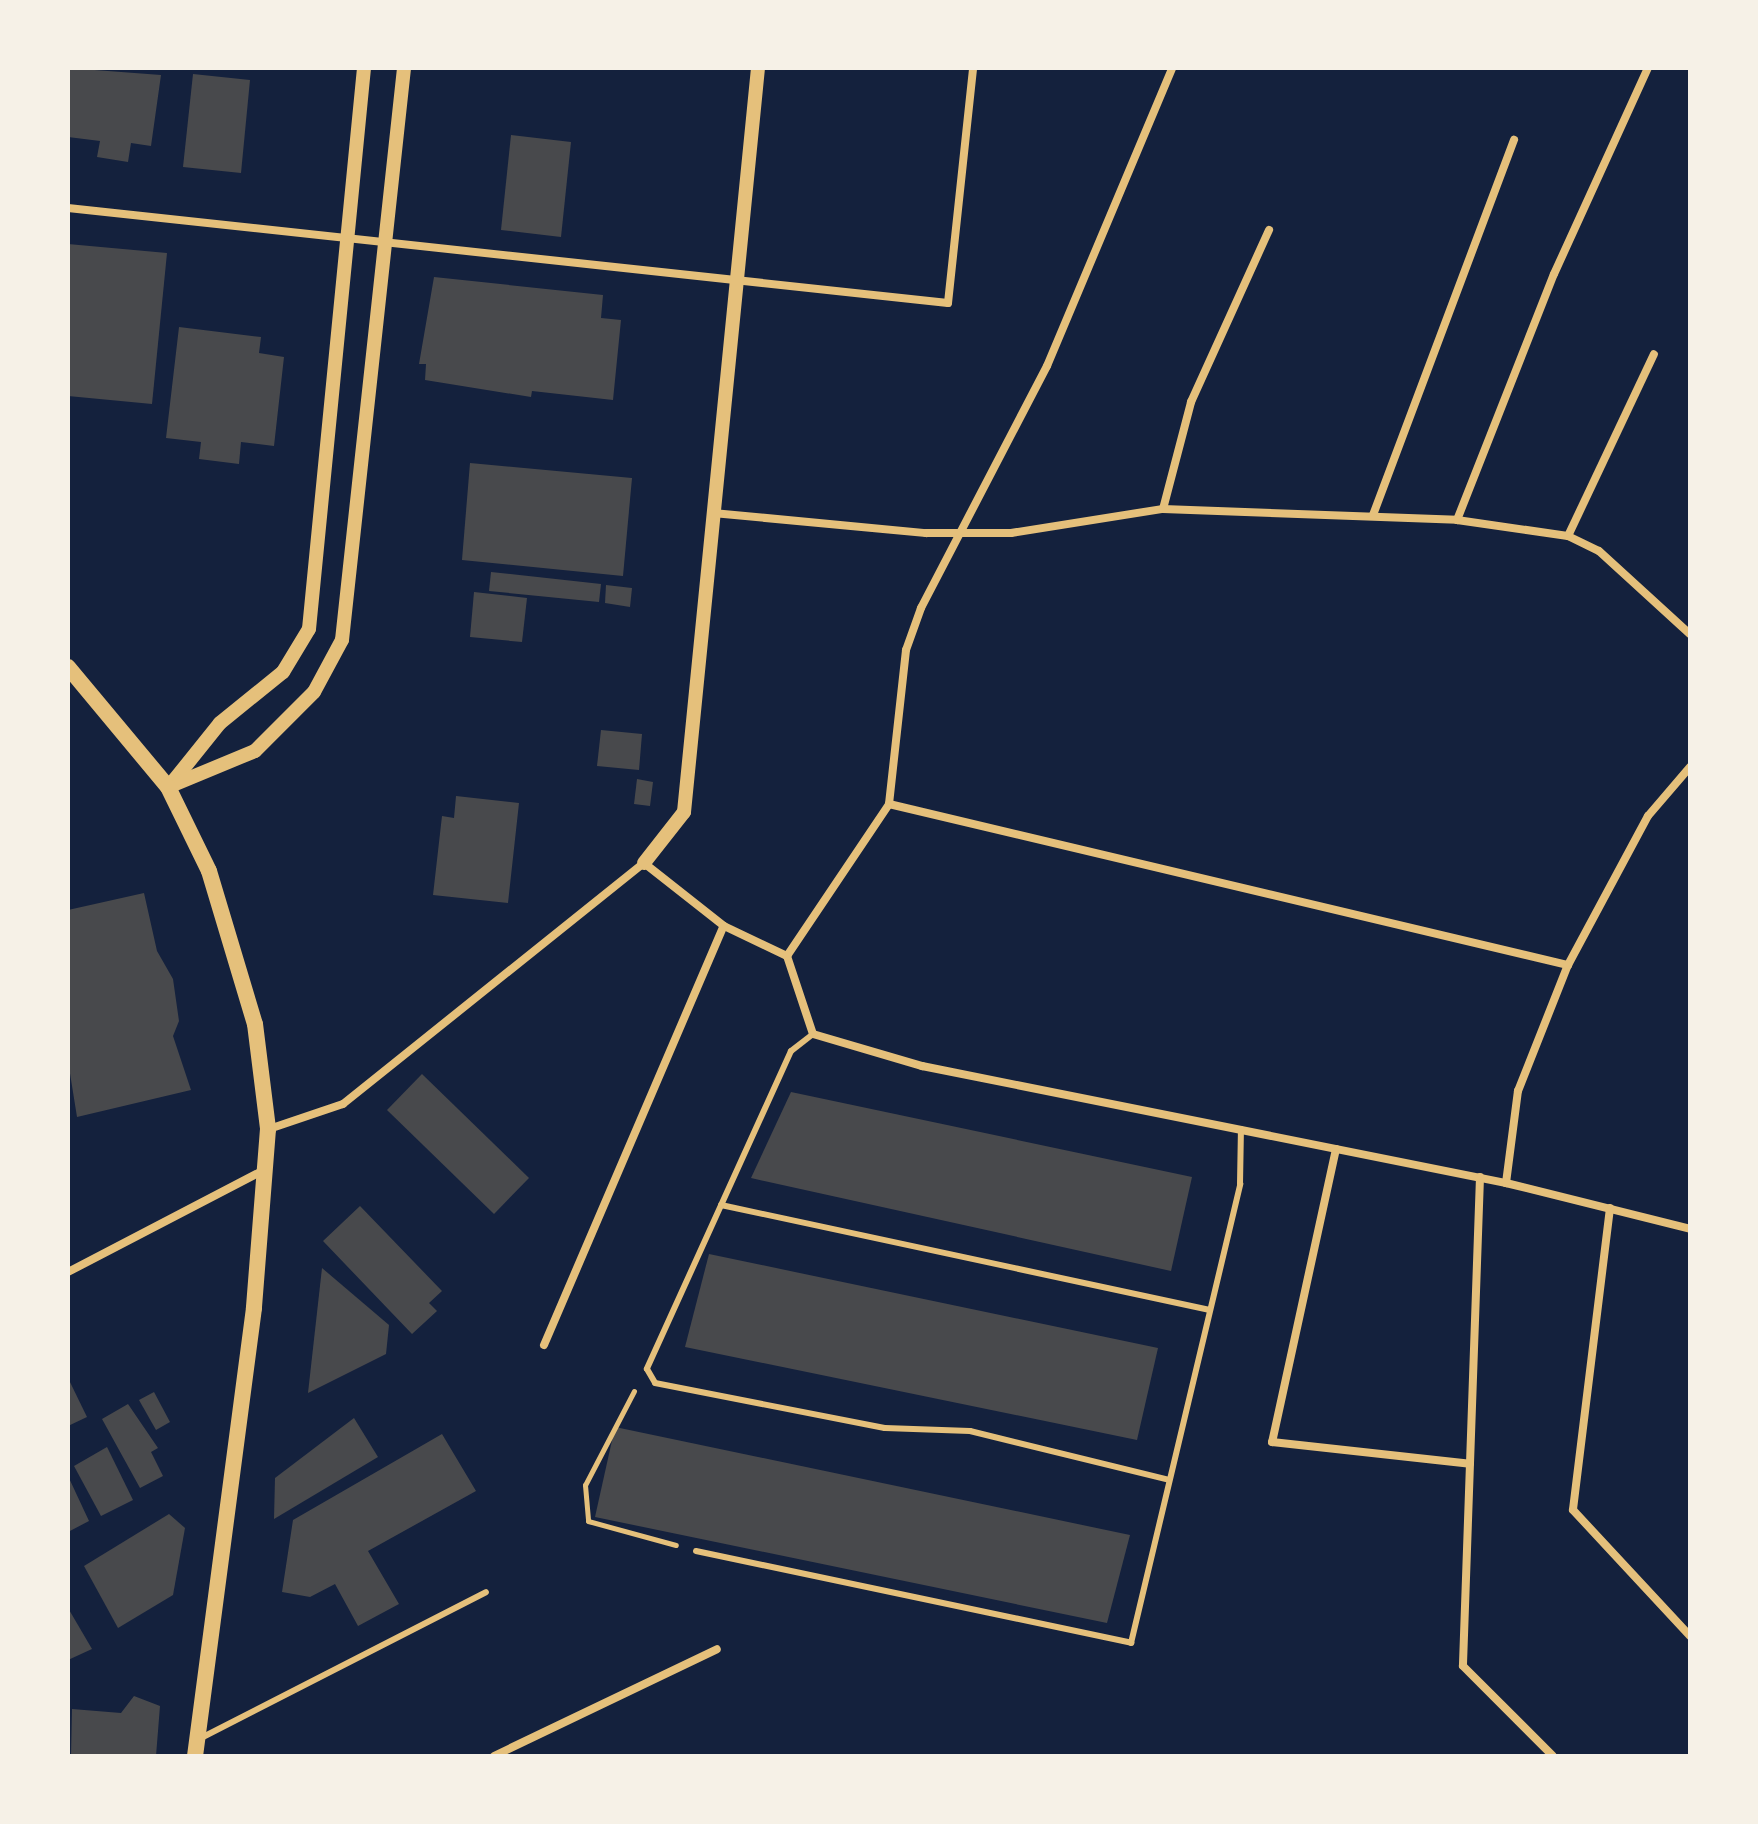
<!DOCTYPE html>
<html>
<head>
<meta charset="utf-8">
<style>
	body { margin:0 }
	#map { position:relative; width:1758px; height:1824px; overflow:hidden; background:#14213d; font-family:Roboto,sans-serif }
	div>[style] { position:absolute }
	.building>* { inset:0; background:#48494c }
	.path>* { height:5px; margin:-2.5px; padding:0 2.5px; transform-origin:2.5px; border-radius:2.5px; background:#e5c07b }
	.service>* { height:6px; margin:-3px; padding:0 3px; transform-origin:3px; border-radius:3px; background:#e5c07b }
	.minor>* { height:8px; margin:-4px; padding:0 4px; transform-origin:4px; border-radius:4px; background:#e5c07b }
	.tertiary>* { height:14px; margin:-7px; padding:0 7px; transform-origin:7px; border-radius:7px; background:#e5c07b }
	.secondary>* { height:16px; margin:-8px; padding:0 8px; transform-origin:8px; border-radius:8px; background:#e5c07b }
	span { translate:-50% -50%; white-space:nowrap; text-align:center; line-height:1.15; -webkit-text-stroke:7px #f6f1e7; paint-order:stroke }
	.frame { position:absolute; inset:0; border:70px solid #f6f1e7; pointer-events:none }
</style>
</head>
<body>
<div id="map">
	<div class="building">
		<div style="clip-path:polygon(68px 68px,161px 75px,151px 146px,131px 143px,128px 162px,97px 157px,100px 141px,68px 137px)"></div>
		<div style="clip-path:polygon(193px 74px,250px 80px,241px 173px,183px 167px)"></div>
		<div style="clip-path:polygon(511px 135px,571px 142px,561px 237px,501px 230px)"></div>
		<div style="clip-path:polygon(68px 244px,167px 253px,152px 404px,68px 396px)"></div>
		<div style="clip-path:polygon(434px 277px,603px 295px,601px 318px,621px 320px,613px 400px,532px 391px,531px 397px,425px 380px,426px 364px,419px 364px)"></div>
		<div style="clip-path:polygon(179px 327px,261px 337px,259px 353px,284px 357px,274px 446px,241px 442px,239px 464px,199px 459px,201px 442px,166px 438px)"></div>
		<div style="clip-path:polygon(470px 463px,632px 478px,623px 576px,462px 560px)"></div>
		<div style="clip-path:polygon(491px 572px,601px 584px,599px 602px,489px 591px)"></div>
		<div style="clip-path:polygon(606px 585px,632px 588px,630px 607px,605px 603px)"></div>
		<div style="clip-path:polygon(474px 592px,527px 598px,522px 642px,470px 637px)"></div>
		<div style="clip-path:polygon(601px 730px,642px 734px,639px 770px,597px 766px)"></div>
		<div style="clip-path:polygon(637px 779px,653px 782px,650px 806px,634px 804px)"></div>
		<div style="clip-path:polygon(456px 796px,519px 803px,508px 903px,433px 895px,442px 816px,454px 818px)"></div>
		<div style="clip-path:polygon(144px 893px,157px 951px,173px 979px,179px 1021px,173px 1036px,191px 1090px,77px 1117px,68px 1061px,68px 910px)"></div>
		<div style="clip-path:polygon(422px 1074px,529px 1178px,494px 1214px,387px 1110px)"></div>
		<div style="clip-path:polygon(791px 1092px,1192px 1177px,1171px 1271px,751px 1178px)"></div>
		<div style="clip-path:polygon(360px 1206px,442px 1291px,429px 1303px,437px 1311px,412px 1334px,323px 1241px)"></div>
		<div style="clip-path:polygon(709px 1254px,1158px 1348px,1137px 1440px,685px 1347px)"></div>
		<div style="clip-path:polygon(322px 1268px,389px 1325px,386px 1354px,308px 1393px)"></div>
		<div style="clip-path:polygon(68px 1378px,87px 1417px,68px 1426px)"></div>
		<div style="clip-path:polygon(154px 1392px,170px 1422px,156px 1430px,139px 1400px)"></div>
		<div style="clip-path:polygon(128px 1404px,158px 1448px,151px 1452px,163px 1476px,140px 1488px,102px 1419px)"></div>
		<div style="clip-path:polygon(354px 1418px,378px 1457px,274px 1519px,275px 1478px)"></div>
		<div style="clip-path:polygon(615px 1427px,1130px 1535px,1107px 1623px,595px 1517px)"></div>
		<div style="clip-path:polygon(442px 1434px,476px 1491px,368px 1551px,399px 1604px,358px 1626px,335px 1584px,310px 1597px,282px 1592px,293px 1520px)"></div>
		<div style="clip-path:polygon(107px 1447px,133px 1500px,101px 1516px,74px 1466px)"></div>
		<div style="clip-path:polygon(68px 1476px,89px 1521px,68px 1532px)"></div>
		<div style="clip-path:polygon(169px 1514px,185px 1528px,173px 1595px,118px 1628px,84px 1566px)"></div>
		<div style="clip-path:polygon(68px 1608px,92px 1649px,68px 1660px)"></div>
		<div style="clip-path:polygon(134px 1696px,160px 1706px,156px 1756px,71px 1756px,72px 1709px,121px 1713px)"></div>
	</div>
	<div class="path">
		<div style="left:634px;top:1391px;width:106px;rotate:117.5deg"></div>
		<div style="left:585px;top:1485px;width:36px;rotate:85deg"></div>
		<div style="left:588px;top:1521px;width:91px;rotate:15.3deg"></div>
	</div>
	<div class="service">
		<div style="left:813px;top:1034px;width:28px;rotate:142deg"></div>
		<div style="left:791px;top:1051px;width:349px;rotate:114.4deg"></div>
		<div style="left:647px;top:1369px;width:16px;rotate:60deg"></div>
		<div style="left:655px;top:1383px;width:234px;rotate:11.1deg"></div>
		<div style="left:885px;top:1428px;width:85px;rotate:2deg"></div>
		<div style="left:970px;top:1431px;width:205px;rotate:13.8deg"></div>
		<div style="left:721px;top:1205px;width:500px;rotate:12.12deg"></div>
		<div style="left:696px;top:1551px;width:445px;rotate:11.9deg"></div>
		<div style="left:1131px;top:1643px;width:472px;rotate:-76.6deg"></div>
		<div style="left:1240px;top:1184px;width:55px;rotate:-89deg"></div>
		<div style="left:201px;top:1738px;width:320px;rotate:-27.1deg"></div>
	</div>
	<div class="minor">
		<div style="left:68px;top:208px;width:885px;rotate:6.16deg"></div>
		<div style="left:948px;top:303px;width:236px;rotate:-83.9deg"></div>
		<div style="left:1163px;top:509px;width:111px;rotate:-75.3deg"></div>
		<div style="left:1191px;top:402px;width:189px;rotate:-65.6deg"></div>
		<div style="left:713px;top:513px;width:214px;rotate:5.4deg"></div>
		<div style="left:926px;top:533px;width:85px"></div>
		<div style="left:1011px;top:533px;width:154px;rotate:-9deg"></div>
		<div style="left:1163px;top:509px;width:294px;rotate:2.1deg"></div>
		<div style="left:1457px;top:520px;width:112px;rotate:8.2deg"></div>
		<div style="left:1568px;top:536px;width:34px;rotate:26deg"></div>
		<div style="left:1599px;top:551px;width:123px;rotate:42.4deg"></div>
		<div style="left:1373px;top:515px;width:401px;rotate:-69.4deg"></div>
		<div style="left:1457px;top:520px;width:264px;rotate:-68.5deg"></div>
		<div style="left:1554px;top:274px;width:226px;rotate:-65.5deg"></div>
		<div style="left:1568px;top:536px;width:201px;rotate:-64.7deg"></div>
		<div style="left:889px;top:804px;width:698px;rotate:13.34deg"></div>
		<div style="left:787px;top:956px;width:82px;rotate:71.6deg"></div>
		<div style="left:813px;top:1034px;width:114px;rotate:16.4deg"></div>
		<div style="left:922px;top:1066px;width:596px;rotate:11.33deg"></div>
		<div style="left:1506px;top:1183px;width:190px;rotate:14deg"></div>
		<div style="left:269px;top:1129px;width:78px;rotate:-18.7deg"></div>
		<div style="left:343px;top:1104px;width:386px;rotate:-38.7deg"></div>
		<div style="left:644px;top:863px;width:102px;rotate:38.2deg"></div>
		<div style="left:724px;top:926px;width:70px;rotate:25.5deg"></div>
		<div style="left:787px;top:956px;width:183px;rotate:-56.1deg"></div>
		<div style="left:889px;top:804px;width:155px;rotate:-83.7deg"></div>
		<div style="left:906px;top:650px;width:45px;rotate:-70.3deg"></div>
		<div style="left:921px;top:608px;width:273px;rotate:-62.5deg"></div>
		<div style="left:1047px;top:366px;width:323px;rotate:-67.2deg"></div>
		<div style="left:1336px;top:1149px;width:300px;rotate:102.3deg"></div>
		<div style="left:1272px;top:1442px;width:199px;rotate:6.3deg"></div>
		<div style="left:1480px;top:1177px;width:489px;rotate:92deg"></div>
		<div style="left:1463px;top:1666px;width:127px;rotate:45deg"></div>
		<div style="left:1506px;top:1183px;width:93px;rotate:-82.6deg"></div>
		<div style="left:1518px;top:1091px;width:136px;rotate:-68.4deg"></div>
		<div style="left:1568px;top:965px;width:169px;rotate:-61.8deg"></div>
		<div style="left:1648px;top:816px;width:65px;rotate:-49.4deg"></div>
		<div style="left:1610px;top:1208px;width:304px;rotate:97deg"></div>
		<div style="left:1573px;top:1510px;width:172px;rotate:47.1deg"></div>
		<div style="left:68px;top:1272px;width:223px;rotate:-27.5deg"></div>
		<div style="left:544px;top:1345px;width:456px;rotate:-66.8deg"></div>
		<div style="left:494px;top:1756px;width:247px;rotate:-25.6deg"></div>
	</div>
	<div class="tertiary">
		<div style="left:171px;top:784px;width:78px;rotate:-51.2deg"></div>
		<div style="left:220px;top:723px;width:81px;rotate:-39deg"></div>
		<div style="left:283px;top:672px;width:50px;rotate:-58.8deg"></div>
		<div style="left:309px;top:629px;width:564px;rotate:-84.4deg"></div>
		<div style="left:168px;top:787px;width:94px;rotate:-22.5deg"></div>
		<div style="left:255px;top:751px;width:83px;rotate:-45deg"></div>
		<div style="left:314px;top:692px;width:59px;rotate:-61.7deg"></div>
		<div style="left:342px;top:640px;width:575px;rotate:-83.81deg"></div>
		<div style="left:644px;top:863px;width:65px;rotate:-51.9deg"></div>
		<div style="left:684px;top:812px;width:748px;rotate:-84.32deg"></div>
	</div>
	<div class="secondary">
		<div style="left:68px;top:667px;width:156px;rotate:50.2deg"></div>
		<div style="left:168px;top:787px;width:93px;rotate:64deg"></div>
		<div style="left:209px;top:871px;width:160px;rotate:73.3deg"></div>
		<div style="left:255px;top:1024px;width:106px;rotate:82.9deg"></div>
		<div style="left:268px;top:1129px;width:180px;rotate:94.5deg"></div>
		<div style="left:254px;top:1308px;width:452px;rotate:97.5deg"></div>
	</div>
	<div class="frame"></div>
</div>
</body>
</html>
